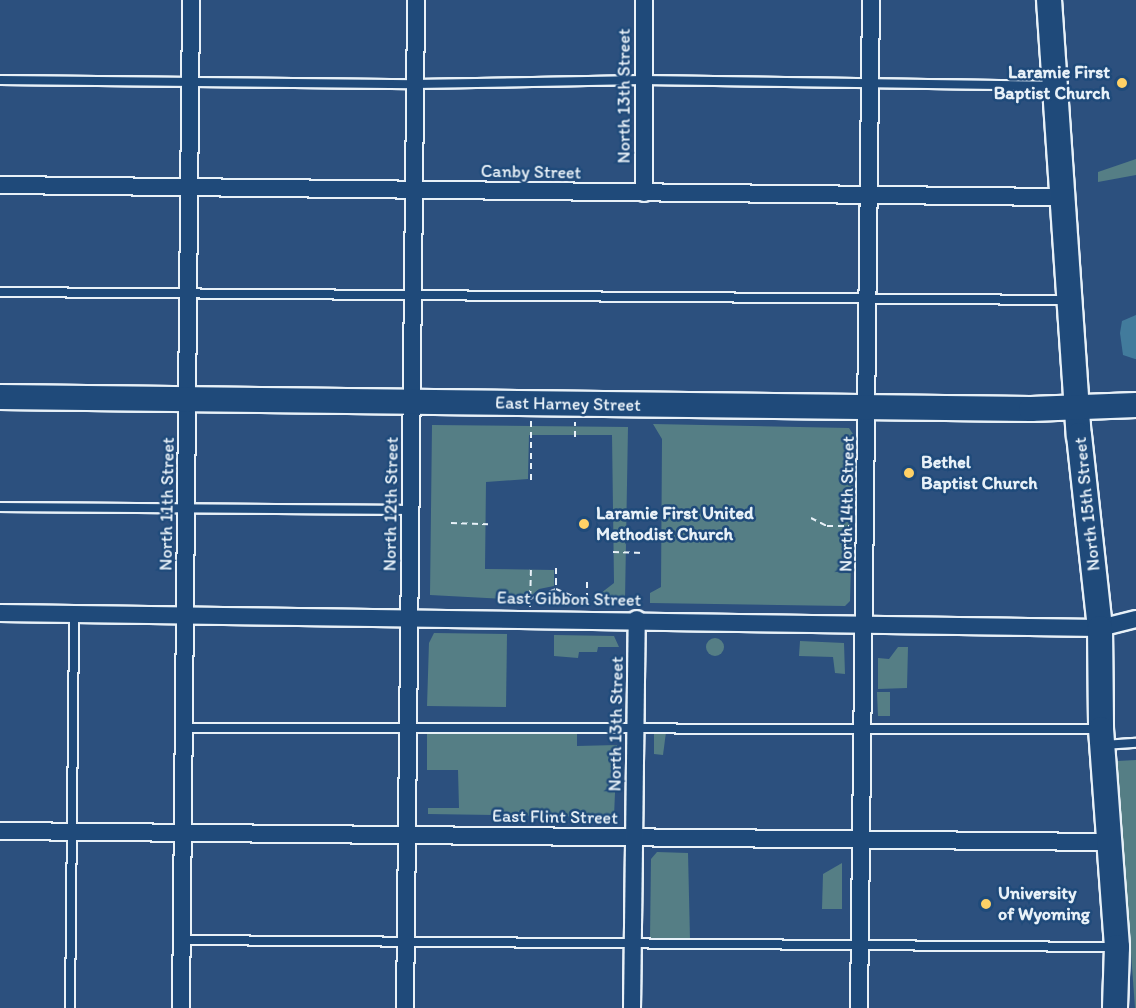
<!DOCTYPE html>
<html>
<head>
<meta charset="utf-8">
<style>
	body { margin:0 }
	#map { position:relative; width:1136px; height:1008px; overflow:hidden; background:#2c507e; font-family:Itim,sans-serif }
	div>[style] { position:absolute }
	.green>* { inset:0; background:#557e85 }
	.round { border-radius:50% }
	.water>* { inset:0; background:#427b9c }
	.path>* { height:2px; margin-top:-1px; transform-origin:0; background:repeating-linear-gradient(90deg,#e8f1f8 0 6px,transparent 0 10.5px) }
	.roads { filter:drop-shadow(2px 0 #e8f1f8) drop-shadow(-2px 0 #e8f1f8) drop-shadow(0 2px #e8f1f8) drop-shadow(0 -2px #e8f1f8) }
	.lane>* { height:8px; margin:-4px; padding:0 4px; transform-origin:4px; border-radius:4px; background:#1f4a7a }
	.street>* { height:16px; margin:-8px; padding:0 8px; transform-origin:8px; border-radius:8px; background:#1f4a7a }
	.secondary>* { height:24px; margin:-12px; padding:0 12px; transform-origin:12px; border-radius:12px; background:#1f4a7a }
	.dots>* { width:16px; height:16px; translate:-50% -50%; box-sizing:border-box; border:3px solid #1f4a7a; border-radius:50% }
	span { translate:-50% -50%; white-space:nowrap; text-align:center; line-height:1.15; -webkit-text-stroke:5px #1f4a7a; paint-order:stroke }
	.poi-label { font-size:18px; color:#e8f1f8; font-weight:700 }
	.right { translate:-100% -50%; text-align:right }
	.left { translate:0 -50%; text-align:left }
	.street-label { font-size:18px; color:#e8f1f8 }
</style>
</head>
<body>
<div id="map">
	<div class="green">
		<div style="clip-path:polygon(1136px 159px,1136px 175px,1098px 182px,1098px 172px)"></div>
		<div style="clip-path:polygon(653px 424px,849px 428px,853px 434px,852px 526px,850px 601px,845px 606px,650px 603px,650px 593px,661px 587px,662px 439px)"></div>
		<div style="clip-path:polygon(432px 425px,628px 427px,625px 600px,592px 600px,614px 583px,612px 435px,529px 435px,528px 479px,486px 482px,485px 569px,554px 570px,554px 586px,539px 589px,526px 600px,430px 595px)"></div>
		<div style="clip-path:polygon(434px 633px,507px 634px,506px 707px,427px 706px,429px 643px)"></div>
		<div style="clip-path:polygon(554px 635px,614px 636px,619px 647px,598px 647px,597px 652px,579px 652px,578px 658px,554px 656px)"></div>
		<div class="round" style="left:706px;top:638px;width:18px;height:18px"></div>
		<div style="clip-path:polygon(800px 641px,844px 643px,845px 674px,835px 673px,833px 657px,799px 656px)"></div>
		<div style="clip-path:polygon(898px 647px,908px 647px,907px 688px,878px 689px,878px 658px,889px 659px)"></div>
		<div style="clip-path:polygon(877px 692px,890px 692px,890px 716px,878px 716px)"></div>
		<div style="clip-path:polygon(577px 732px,577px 746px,617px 745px,614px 817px,428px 814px,428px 808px,459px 808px,458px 770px,427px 770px,427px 734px)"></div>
		<div style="clip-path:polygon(654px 732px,666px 732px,663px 755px,654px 754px)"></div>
		<div style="clip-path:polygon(1136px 760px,1136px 1008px,1135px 1008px,1117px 761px)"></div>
		<div style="clip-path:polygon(657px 852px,688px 853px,690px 940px,650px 938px,651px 859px)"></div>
		<div style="clip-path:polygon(842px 863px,842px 909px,822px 909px,823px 874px)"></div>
	</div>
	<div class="water">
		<div style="clip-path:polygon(1136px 315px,1136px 359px,1135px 359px,1123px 355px,1120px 333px,1122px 321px)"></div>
	</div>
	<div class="path">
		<div style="left:575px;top:437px;width:15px;rotate:-90deg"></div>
		<div style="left:531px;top:480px;width:59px;rotate:-90deg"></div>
		<div style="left:811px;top:518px;width:18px;rotate:27deg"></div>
		<div style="left:827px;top:526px;width:22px"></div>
		<div style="left:451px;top:523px;width:37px;rotate:2deg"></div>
		<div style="left:613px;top:552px;width:31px;rotate:2deg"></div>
		<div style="left:556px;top:568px;width:21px;rotate:90deg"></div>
		<div style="left:587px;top:582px;width:25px;rotate:90deg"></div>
		<div style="left:530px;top:599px;width:28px;rotate:-21deg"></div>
		<div style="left:556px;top:589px;width:21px;rotate:23deg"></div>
		<div style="left:575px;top:597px;width:10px;rotate:66deg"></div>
		<div style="left:530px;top:607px;width:40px;rotate:-88.6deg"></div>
	</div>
	<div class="roads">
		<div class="lane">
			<div style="left:0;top:80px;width:415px;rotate:0.6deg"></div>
			<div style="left:415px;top:84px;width:228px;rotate:-1deg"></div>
			<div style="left:643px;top:80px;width:411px;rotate:0.8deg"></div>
			<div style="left:0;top:292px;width:1068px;rotate:0.43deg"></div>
			<div style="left:0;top:507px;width:411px;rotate:0.4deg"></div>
			<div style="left:184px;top:728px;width:914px;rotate:0.06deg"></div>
			<div style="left:1104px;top:745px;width:32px;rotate:-4deg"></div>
			<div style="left:182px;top:940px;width:933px;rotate:0.43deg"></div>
			<div style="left:70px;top:1008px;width:394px;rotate:-89.4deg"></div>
		</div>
		<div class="street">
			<div style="left:644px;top:0;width:193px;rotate:90deg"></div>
			<div style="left:0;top:185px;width:1062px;rotate:0.65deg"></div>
			<div style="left:0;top:613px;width:1100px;rotate:0.78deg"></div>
			<div style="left:1100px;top:628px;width:37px;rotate:-14deg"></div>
			<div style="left:0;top:831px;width:1110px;rotate:0.57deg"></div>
			<div style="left:181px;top:1008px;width:1008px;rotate:-89.43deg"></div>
			<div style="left:405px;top:1008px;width:1008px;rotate:-89.37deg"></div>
			<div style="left:632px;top:1008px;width:389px;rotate:-89.3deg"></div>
			<div style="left:859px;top:1008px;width:1008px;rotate:-89.32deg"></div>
		</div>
		<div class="secondary">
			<div style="left:1049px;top:0;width:436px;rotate:86.1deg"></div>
			<div style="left:1079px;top:435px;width:194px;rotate:83.8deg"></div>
			<div style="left:1100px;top:628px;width:101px;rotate:89.4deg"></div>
			<div style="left:1101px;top:729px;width:219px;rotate:85.8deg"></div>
			<div style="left:1117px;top:947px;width:61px;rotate:91.9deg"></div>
			<div style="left:0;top:397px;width:1031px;rotate:0.67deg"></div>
			<div style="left:1031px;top:409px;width:105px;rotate:-2.2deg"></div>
		</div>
	</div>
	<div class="dots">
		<div style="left:1122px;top:83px;background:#ffd166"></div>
		<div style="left:909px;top:473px;background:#ffd166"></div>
		<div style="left:584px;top:524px;background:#ffd166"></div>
		<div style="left:986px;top:904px;background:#ffd166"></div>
	</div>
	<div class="poi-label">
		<span class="right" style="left:1110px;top:83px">Laramie First<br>Baptist Church</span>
		<span class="left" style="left:921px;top:473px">Bethel<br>Baptist Church</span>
		<span class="left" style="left:596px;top:524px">Laramie First United<br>Methodist Church</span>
		<span class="left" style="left:998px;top:904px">University<br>of Wyoming</span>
	</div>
	<div class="street-label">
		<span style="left:624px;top:96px;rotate:-90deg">North 13th Street</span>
		<span style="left:531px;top:172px;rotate:1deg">Canby Street</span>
		<span style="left:568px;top:404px;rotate:1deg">East Harney Street</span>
		<span style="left:167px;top:504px;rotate:-89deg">North 11th Street</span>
		<span style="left:391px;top:504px;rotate:-89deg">North 12th Street</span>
		<span style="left:847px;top:504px;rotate:-89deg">North 14th Street</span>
		<span style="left:1087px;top:504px;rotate:-96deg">North 15th Street</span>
		<span style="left:569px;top:599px;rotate:1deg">East Gibbon Street</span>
		<span style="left:616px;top:724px;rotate:-89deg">North 13th Street</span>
		<span style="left:555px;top:817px;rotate:1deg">East Flint Street</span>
	</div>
</div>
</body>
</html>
